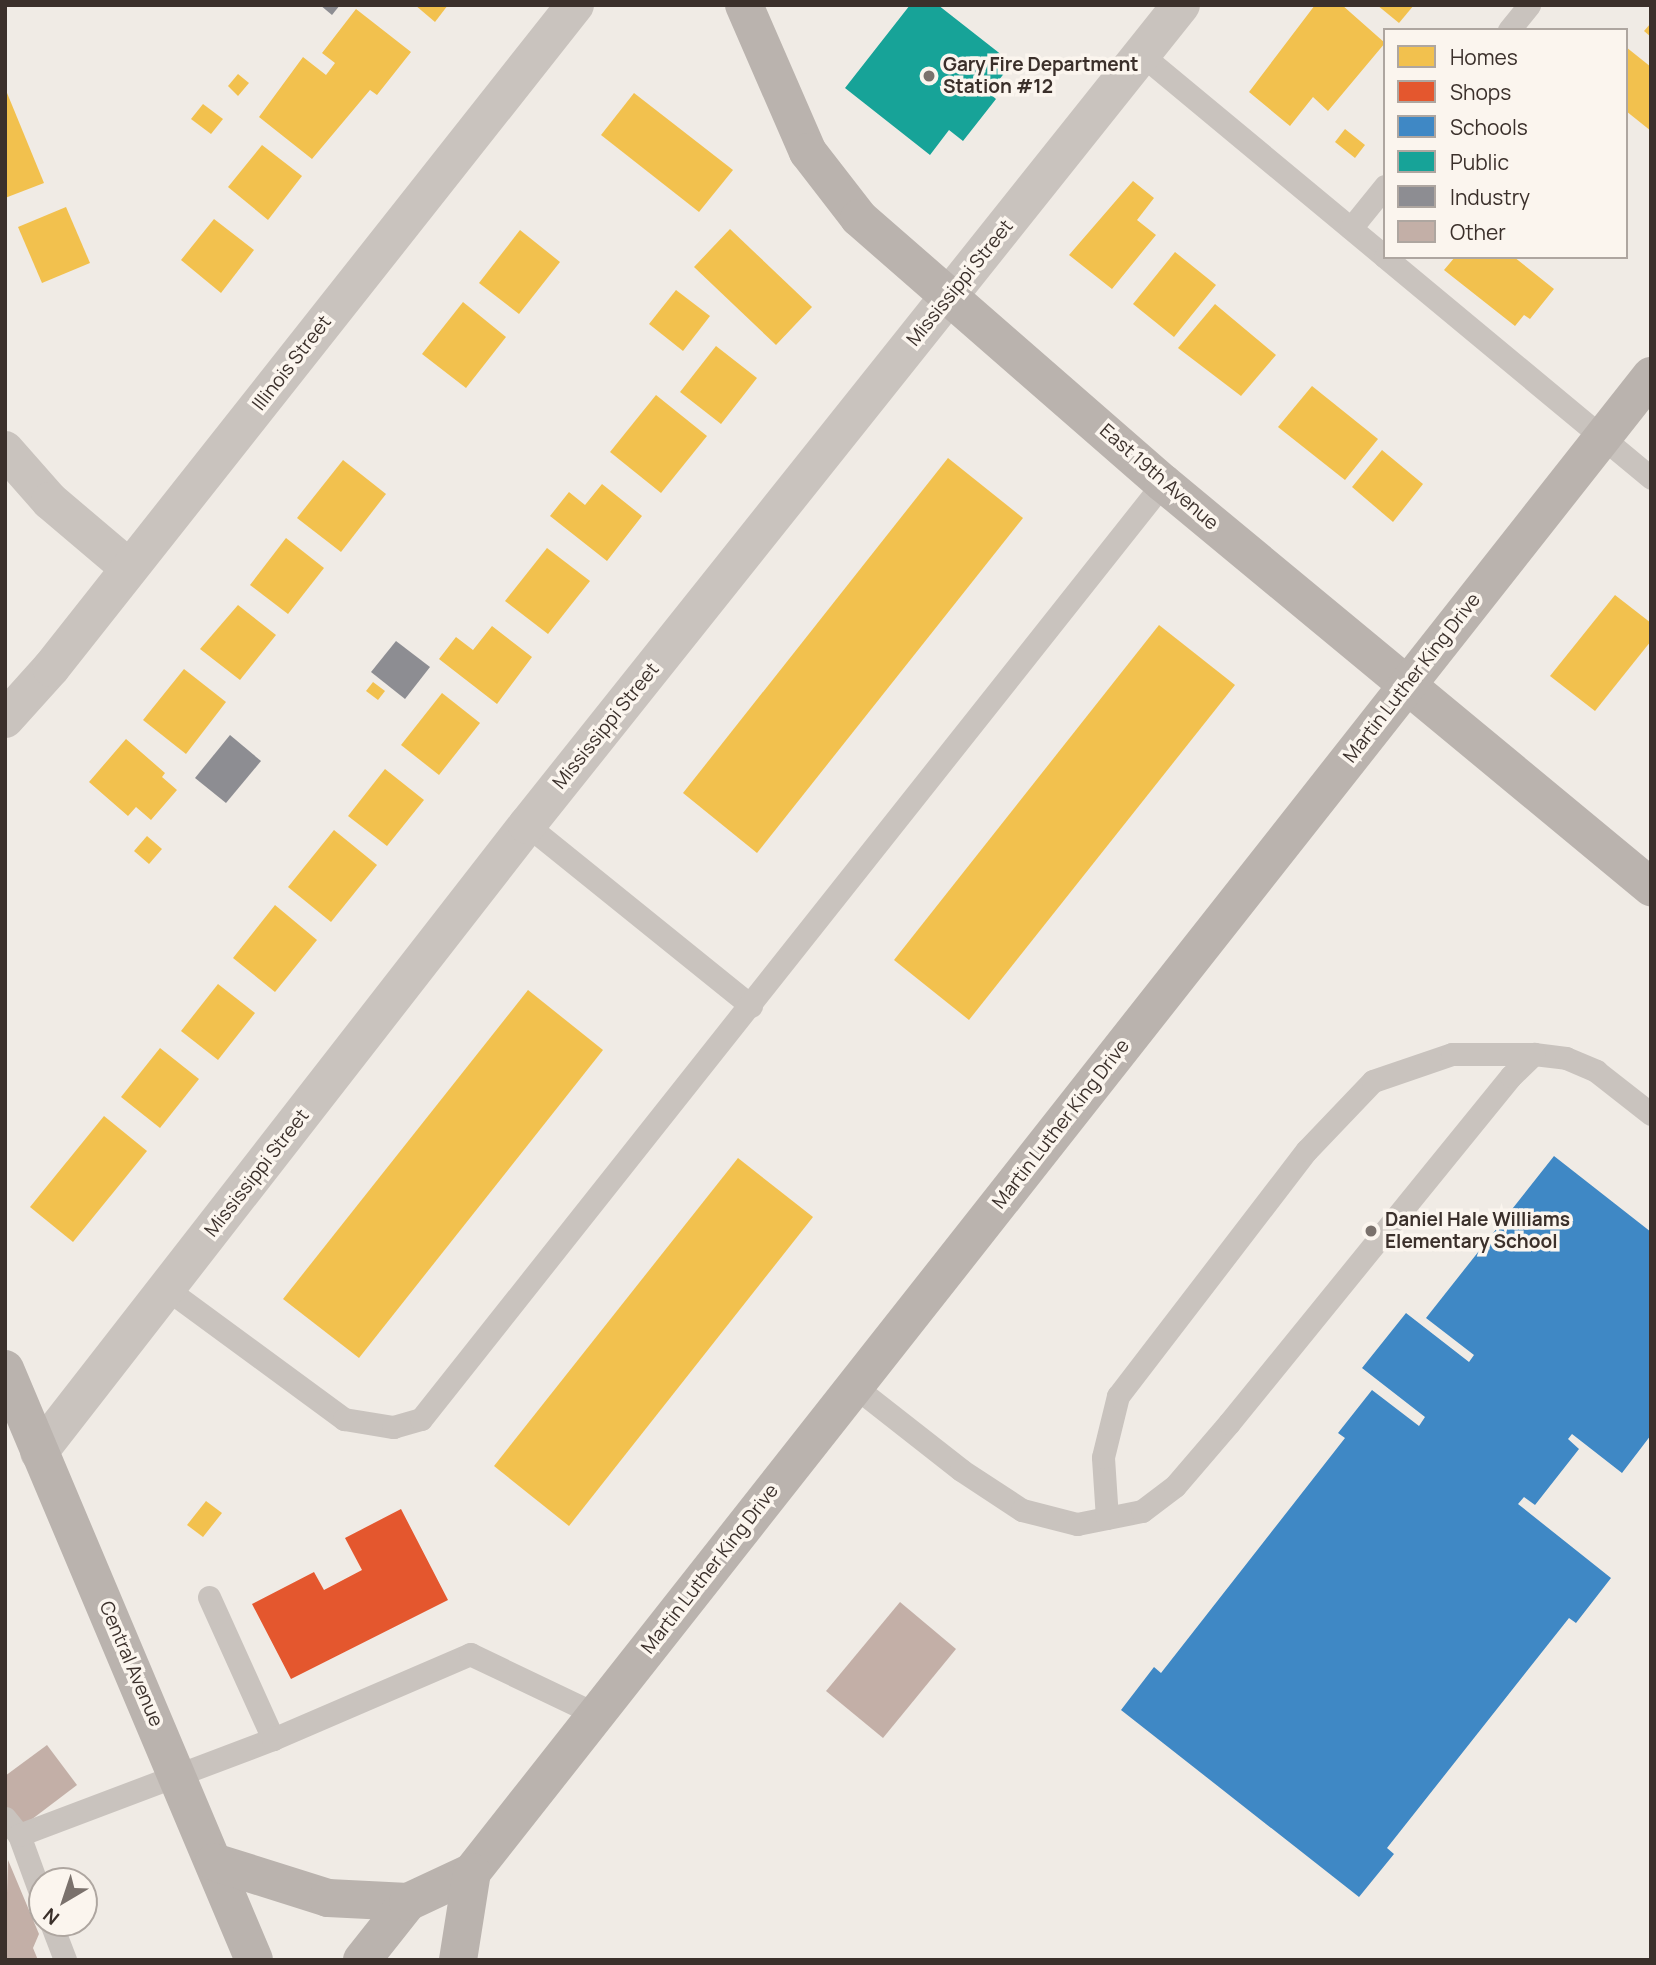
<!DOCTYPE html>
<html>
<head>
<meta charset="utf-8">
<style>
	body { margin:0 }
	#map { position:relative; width:1656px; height:1965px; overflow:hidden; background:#f0ebe5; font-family:Manrope,sans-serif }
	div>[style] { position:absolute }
	.homes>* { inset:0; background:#f2c14e }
	.shops>* { inset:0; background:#e4572e }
	.schools>* { inset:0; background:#3f88c5 }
	.public>* { inset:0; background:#17a398 }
	.industry>* { inset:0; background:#8d8d92 }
	.building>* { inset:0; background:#c3afa7 }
	.lane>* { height:23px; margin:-11.5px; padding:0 11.5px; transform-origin:11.5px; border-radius:11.5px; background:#c9c3be }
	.street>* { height:38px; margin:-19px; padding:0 19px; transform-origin:19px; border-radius:19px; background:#c9c3be }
	.secondary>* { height:38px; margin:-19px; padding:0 19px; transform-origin:19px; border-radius:19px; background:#bab3ae }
	.dots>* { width:19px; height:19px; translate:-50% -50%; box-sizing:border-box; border:4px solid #fbf5ee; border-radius:50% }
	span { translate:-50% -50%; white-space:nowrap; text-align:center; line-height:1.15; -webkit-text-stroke:7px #fbf5ee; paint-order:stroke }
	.poi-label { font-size:19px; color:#3b302b; font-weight:700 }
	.left { translate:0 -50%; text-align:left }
	.street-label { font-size:19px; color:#3b302b }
	.frame { position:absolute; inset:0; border:7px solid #3b302b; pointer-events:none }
	.legend { position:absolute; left:1383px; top:28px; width:245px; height:231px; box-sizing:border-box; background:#fbf5ee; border:2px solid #aea6a0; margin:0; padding:9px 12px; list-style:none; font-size:21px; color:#3b302b }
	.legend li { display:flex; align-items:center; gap:14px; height:35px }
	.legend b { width:35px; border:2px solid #aea6a0 }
	.north { position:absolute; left:28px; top:1867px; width:70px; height:70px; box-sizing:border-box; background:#fbf5ee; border:2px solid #aea6a0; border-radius:50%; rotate:219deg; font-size:19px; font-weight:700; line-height:28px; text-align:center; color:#3b302b }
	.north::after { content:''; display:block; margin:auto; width:24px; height:32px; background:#7a716c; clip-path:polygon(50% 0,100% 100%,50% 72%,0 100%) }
</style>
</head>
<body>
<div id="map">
	<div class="homes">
		<div style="clip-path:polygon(415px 5px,448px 5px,435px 22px)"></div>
		<div style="clip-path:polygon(1315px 5px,1342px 5px,1385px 43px,1328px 111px,1313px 97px,1290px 126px,1249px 92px)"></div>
		<div style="clip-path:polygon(1377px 5px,1414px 5px,1399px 23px)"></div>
		<div style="clip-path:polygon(356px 9px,411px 52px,377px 95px,370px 90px,312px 159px,259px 117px,303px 57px,326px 75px,335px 63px,322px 53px)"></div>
		<div style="clip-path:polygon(1651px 23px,1651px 37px,1644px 31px)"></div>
		<div style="clip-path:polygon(1626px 47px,1651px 67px,1651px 131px,1626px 111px)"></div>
		<div style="clip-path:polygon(238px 74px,249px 83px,238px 96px,228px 86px)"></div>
		<div style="clip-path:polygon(5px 88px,44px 183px,5px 198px)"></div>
		<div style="clip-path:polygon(634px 93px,733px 170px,699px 212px,601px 135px)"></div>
		<div style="clip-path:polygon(203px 104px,223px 119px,211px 134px,191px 119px)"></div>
		<div style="clip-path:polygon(1345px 129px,1365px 145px,1355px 158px,1335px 142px)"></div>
		<div style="clip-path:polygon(262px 145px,302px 176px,268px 220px,228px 187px)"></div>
		<div style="clip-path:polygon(1133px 181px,1154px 198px,1137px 220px,1156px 235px,1112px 289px,1069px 255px)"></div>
		<div style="clip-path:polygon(66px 207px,90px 263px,42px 283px,18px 227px)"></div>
		<div style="clip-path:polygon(214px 219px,254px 250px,221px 293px,181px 260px)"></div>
		<div style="clip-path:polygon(730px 229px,812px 307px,776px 345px,694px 267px)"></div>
		<div style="clip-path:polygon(520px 230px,560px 262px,519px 314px,479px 283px)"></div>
		<div style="clip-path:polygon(1175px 252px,1216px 285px,1174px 337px,1133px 304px)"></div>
		<div style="clip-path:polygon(1455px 257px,1514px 257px,1554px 289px,1530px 319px,1524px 315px,1515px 326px,1444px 270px)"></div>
		<div style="clip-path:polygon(676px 290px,710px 316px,683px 351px,649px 324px)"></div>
		<div style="clip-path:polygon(463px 302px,506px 337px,466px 388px,422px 354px)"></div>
		<div style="clip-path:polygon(1215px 304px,1276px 355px,1241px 396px,1178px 348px)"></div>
		<div style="clip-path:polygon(716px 346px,757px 378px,721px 424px,680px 392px)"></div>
		<div style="clip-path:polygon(1312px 386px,1378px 439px,1345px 480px,1278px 427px)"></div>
		<div style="clip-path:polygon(656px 395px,707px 436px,661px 493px,610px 452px)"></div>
		<div style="clip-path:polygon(1382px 450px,1423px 484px,1393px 522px,1352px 487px)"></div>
		<div style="clip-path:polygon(948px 458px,1023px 518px,757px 853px,683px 793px)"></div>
		<div style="clip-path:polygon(343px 460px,386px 494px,341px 552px,297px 518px)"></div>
		<div style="clip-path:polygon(602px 484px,642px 516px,607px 561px,550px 516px,569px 492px,585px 505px)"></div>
		<div style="clip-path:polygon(286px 538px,324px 568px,288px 614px,250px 585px)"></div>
		<div style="clip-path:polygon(547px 548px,590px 581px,548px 634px,505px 601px)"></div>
		<div style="clip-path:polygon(1615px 595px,1651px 623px,1651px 641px,1595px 711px,1550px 676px)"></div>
		<div style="clip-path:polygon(238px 605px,276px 635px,240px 680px,200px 649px)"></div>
		<div style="clip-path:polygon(1159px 625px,1235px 685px,969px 1020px,894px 960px)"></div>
		<div style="clip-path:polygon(492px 626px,532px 657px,497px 704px,439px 659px,456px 637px,473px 650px)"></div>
		<div style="clip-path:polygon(184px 669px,226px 702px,186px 754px,143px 720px)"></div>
		<div style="clip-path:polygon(373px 682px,385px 691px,378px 700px,366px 691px)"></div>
		<div style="clip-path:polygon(442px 693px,480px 723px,439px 775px,401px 745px)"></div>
		<div style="clip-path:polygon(126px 739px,165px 773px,162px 777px,177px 790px,151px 820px,136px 807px,128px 816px,89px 782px)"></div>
		<div style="clip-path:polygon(385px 769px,424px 800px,387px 846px,348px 816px)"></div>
		<div style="clip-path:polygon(334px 830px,377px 865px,331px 922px,288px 887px)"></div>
		<div style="clip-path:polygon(147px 836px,162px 849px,149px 864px,134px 851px)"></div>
		<div style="clip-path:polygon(275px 905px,317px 940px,275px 992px,233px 958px)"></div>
		<div style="clip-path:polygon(218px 984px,255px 1013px,218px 1060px,181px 1031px)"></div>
		<div style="clip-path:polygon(528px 990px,603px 1050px,359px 1358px,283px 1299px)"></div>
		<div style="clip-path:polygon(160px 1048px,199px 1079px,160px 1128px,121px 1097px)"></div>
		<div style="clip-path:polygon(104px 1116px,147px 1151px,73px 1242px,30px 1207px)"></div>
		<div style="clip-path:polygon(738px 1158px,813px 1217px,569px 1526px,494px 1466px)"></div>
		<div style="clip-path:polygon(206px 1501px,222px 1513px,203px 1537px,187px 1525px)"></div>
	</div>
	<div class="shops">
		<div style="clip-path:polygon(401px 1509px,448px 1600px,291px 1679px,252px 1604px,314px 1572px,324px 1590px,362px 1570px,345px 1538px)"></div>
	</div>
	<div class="schools">
		<div style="clip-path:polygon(1554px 1156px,1651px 1232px,1651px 1435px,1622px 1473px,1572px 1434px,1568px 1439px,1579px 1449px,1535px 1505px,1524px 1497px,1518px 1504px,1611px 1578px,1576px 1623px,1569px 1618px,1387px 1848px,1394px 1854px,1359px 1897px,1121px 1710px,1154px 1667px,1161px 1673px,1345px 1438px,1338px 1433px,1372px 1390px,1419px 1426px,1425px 1417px,1362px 1368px,1406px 1313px,1469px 1362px,1474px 1355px,1426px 1318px)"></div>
	</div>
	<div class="public">
		<div style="clip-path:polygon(910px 5px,938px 5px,1012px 63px,989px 93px,996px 99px,963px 141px,949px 130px,930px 155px,845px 88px)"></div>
	</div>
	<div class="industry">
		<div style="clip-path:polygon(320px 5px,340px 5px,332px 15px)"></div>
		<div style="clip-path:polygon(396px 641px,430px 667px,405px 699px,371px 672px)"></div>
		<div style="clip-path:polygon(230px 735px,261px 761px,226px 803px,195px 778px)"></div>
	</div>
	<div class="building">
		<div style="clip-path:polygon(900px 1602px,956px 1649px,883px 1738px,826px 1691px)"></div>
		<div style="clip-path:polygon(47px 1745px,77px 1785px,19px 1829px,5px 1812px,5px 1776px)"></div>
		<div style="clip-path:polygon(8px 1860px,39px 1934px,33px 1948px,38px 1960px,5px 1960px)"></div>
	</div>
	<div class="lane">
		<div style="left:1509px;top:30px;width:32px;rotate:-51deg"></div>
		<div style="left:1142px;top:55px;width:316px;rotate:39.7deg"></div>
		<div style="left:1351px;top:228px;width:54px;rotate:-51deg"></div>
		<div style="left:1385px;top:257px;width:346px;rotate:39.7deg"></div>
		<div style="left:527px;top:825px;width:288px;rotate:38.9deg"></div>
		<div style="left:167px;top:1289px;width:220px;rotate:36.3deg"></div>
		<div style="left:344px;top:1419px;width:50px;rotate:9.3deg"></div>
		<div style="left:393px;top:1427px;width:29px;rotate:-16deg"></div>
		<div style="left:421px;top:1419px;width:1194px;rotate:-51.59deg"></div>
		<div style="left:854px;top:1386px;width:136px;rotate:38.1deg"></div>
		<div style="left:961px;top:1470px;width:73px;rotate:33.3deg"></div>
		<div style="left:1022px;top:1510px;width:57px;rotate:14.3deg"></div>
		<div style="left:1077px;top:1524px;width:66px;rotate:-11.3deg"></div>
		<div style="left:1142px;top:1511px;width:41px;rotate:-37.1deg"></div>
		<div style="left:1175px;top:1486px;width:83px;rotate:-49.4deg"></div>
		<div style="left:1229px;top:1423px;width:447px;rotate:-50.9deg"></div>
		<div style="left:1511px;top:1076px;width:32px;rotate:-44deg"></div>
		<div style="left:1534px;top:1054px;width:32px;rotate:7deg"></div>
		<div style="left:1566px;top:1058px;width:33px;rotate:23deg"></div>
		<div style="left:1596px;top:1071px;width:70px;rotate:38deg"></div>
		<div style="left:1107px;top:1518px;width:61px;rotate:-93.8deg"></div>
		<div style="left:1103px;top:1457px;width:63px;rotate:-76.2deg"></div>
		<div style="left:1118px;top:1396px;width:310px;rotate:-52.5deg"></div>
		<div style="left:1307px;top:1150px;width:95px;rotate:-46.3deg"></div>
		<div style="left:1373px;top:1081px;width:83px;rotate:-18.9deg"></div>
		<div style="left:1452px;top:1054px;width:82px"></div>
		<div style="left:209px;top:1597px;width:156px;rotate:65.7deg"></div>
		<div style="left:5px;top:1818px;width:22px;rotate:51deg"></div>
		<div style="left:19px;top:1835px;width:67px;rotate:69.9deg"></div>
		<div style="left:19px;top:1835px;width:272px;rotate:-20.7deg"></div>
		<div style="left:273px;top:1739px;width:215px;rotate:-23.3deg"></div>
		<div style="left:470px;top:1654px;width:140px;rotate:25.5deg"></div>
		<div style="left:51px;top:1923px;width:40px;rotate:69deg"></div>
	</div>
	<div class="street">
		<div style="left:5px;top:450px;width:68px;rotate:48.6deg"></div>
		<div style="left:50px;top:501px;width:104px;rotate:40.3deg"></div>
		<div style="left:5px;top:719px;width:69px;rotate:-48deg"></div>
		<div style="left:51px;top:668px;width:845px;rotate:-51.68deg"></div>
		<div style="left:39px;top:1452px;width:795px;rotate:-52.11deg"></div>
		<div style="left:527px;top:825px;width:1049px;rotate:-51.43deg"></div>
	</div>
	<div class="secondary">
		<div style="left:744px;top:5px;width:160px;rotate:66.5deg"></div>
		<div style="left:808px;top:152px;width:83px;rotate:52.3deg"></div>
		<div style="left:859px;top:218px;width:403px;rotate:41.1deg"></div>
		<div style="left:1163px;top:483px;width:634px;rotate:39.62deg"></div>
		<div style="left:5px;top:1369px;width:641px;rotate:67.15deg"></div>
		<div style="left:214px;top:1862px;width:120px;rotate:17.5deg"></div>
		<div style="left:328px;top:1898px;width:80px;rotate:2.9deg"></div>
		<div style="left:362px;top:1960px;width:74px;rotate:-51.6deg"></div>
		<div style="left:408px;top:1902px;width:71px;rotate:-25.1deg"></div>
		<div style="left:472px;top:1872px;width:1905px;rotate:-51.76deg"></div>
		<div style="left:458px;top:1960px;width:89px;rotate:-81deg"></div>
	</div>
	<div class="dots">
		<div style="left:929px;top:76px;background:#7a716c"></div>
		<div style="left:1371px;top:1231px;background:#7a716c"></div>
	</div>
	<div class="poi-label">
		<span class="left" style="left:943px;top:76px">Gary Fire Department<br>Station #12</span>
		<span class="left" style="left:1385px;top:1231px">Daniel Hale Williams<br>Elementary School</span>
	</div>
	<div class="street-label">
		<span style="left:960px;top:283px;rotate:-51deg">Mississippi Street</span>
		<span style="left:292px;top:363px;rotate:-52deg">Illinois Street</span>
		<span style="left:1159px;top:477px;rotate:41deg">East 19th Avenue</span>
		<span style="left:1412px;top:678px;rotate:-52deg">Martin Luther King Drive</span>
		<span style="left:606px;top:726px;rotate:-51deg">Mississippi Street</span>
		<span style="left:1061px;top:1124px;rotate:-52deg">Martin Luther King Drive</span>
		<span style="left:257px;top:1173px;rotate:-52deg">Mississippi Street</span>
		<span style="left:710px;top:1569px;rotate:-52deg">Martin Luther King Drive</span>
		<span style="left:131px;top:1664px;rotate:67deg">Central Avenue</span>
	</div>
	<div class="frame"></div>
	<ul class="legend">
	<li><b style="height:19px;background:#f2c14e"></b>Homes</li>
	<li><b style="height:19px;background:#e4572e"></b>Shops</li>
	<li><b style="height:19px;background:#3f88c5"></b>Schools</li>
	<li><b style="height:19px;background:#17a398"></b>Public</li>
	<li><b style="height:19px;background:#8d8d92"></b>Industry</li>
	<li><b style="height:19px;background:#c3afa7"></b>Other</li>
	</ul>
	<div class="north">N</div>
</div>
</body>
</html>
